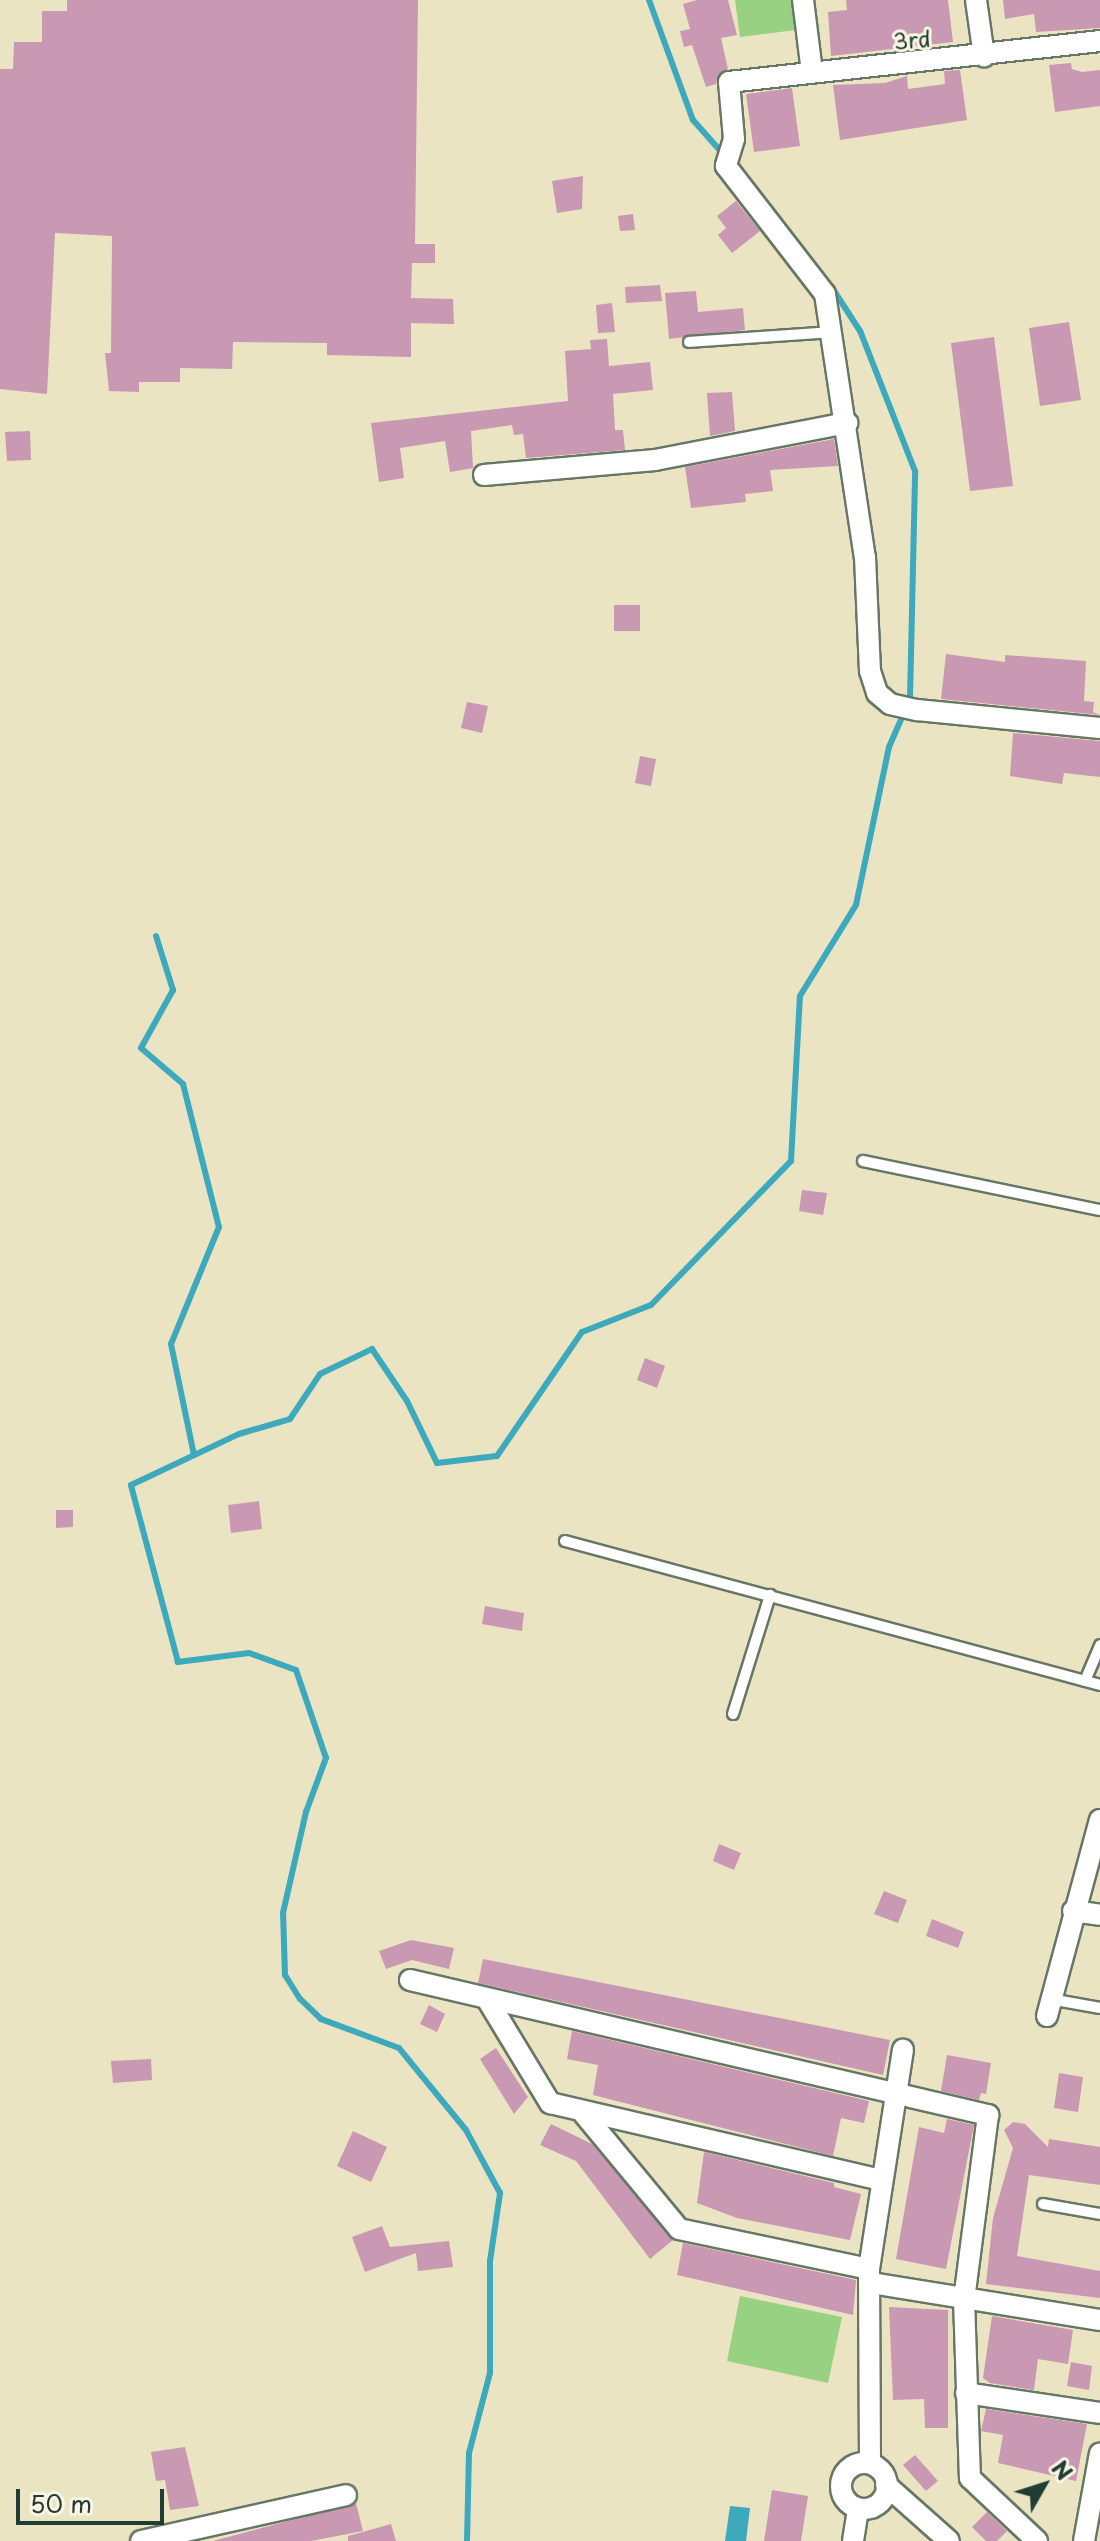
<!DOCTYPE html>
<html>
<head>
<meta charset="utf-8">
<style>
	body { margin:0 }
	#map { position:relative; width:1100px; height:2541px; overflow:hidden; background:#ebe4c3; font-family:"Playpen Sans",sans-serif }
	div>[style] { position:absolute }
	.green>* { inset:0; background:#99d183 }
	.water>* { inset:0; background:#3da9bd }
	.stream>* { height:6px; margin:-3px; padding:0 3px; transform-origin:3px; border-radius:3px; background:#3da9bd }
	.building>* { inset:0; background:#c998b2 }
	.roads { filter:drop-shadow(2px 0 #676) drop-shadow(-2px 0 #676) drop-shadow(0 2px #676) drop-shadow(0 -2px #676) }
	.service>* { height:10px; margin:-5px; padding:0 5px; transform-origin:5px; border-radius:5px; background:#fff }
	.minor>* { height:20px; margin:-10px; padding:0 10px; transform-origin:10px; border-radius:10px; background:#fff }
	.minor>.ring { margin:-10px; padding:0; box-sizing:content-box; background:none; border:20px solid #fff; border-radius:50% }
	span { translate:-50% -50%; white-space:nowrap; text-align:center; line-height:1.15; -webkit-text-stroke:6px #fcf5e5; paint-order:stroke }
	.street-label { font-size:22px; color:#1f3d34 }
	.north { position:absolute; left:1004px; top:2445px; width:80px; height:80px; -webkit-text-stroke:6px #fcf5e5; paint-order:stroke; rotate:51deg; font-size:22px; font-weight:700; line-height:32px; text-align:center; color:#1f3d34 }
	.north::after { content:''; display:block; margin:auto; width:28px; height:36px; background:#1f3d34; clip-path:polygon(50% 0,100% 100%,50% 72%,0 100%) }
	.scale { position:absolute; left:16px; top:2489px; width:148px; height:36px; box-sizing:border-box; border:4px solid #1f3d34; border-top:0; padding-left:10px; font-size:24px; line-height:28px; white-space:nowrap; color:#1f3d34; -webkit-text-stroke:6px #fcf5e5; paint-order:stroke }
</style>
</head>
<body>
<div id="map">
	<div class="green">
		<div style="clip-path:polygon(735px 0,792px 0,796px 30px,740px 37px)"></div>
		<div style="clip-path:polygon(740px 2296px,842px 2317px,828px 2383px,727px 2361px)"></div>
	</div>
	<div class="water">
		<div style="clip-path:polygon(730px 2506px,750px 2508px,746px 2541px,725px 2541px)"></div>
	</div>
	<div class="stream">
		<div style="left:649px;top:0;width:128px;rotate:69.9deg"></div>
		<div style="left:693px;top:120px;width:48px;rotate:48.4deg"></div>
		<div style="left:156px;top:936px;width:57px;rotate:72.5deg"></div>
		<div style="left:173px;top:990px;width:66px;rotate:118.9deg"></div>
		<div style="left:141px;top:1048px;width:55px;rotate:40.6deg"></div>
		<div style="left:183px;top:1084px;width:147px;rotate:75.9deg"></div>
		<div style="left:219px;top:1227px;width:126px;rotate:112.3deg"></div>
		<div style="left:171px;top:1344px;width:113px;rotate:78.3deg"></div>
		<div style="left:467px;top:2541px;width:88px;rotate:-88.7deg"></div>
		<div style="left:469px;top:2453px;width:83px;rotate:-75.3deg"></div>
		<div style="left:490px;top:2373px;width:112px;rotate:-90deg"></div>
		<div style="left:490px;top:2261px;width:69px;rotate:-81.6deg"></div>
		<div style="left:500px;top:2193px;width:72px;rotate:-118.4deg"></div>
		<div style="left:466px;top:2130px;width:106px;rotate:-129.3deg"></div>
		<div style="left:399px;top:2048px;width:83px;rotate:-159.6deg"></div>
		<div style="left:321px;top:2019px;width:29px;rotate:-136deg"></div>
		<div style="left:300px;top:1999px;width:28px;rotate:-122deg"></div>
		<div style="left:285px;top:1975px;width:62px;rotate:-91.8deg"></div>
		<div style="left:283px;top:1913px;width:104px;rotate:-77.2deg"></div>
		<div style="left:306px;top:1812px;width:58px;rotate:-69.7deg"></div>
		<div style="left:326px;top:1758px;width:93px;rotate:-108.8deg"></div>
		<div style="left:296px;top:1670px;width:50px;rotate:-160.1deg"></div>
		<div style="left:249px;top:1653px;width:72px;rotate:172.8deg"></div>
		<div style="left:178px;top:1662px;width:183px;rotate:-104.9deg"></div>
		<div style="left:131px;top:1485px;width:119px;rotate:-25.3deg"></div>
		<div style="left:239px;top:1434px;width:53px;rotate:-16.4deg"></div>
		<div style="left:290px;top:1419px;width:54px;rotate:-56.3deg"></div>
		<div style="left:320px;top:1374px;width:58px;rotate:-25.7deg"></div>
		<div style="left:372px;top:1349px;width:63px;rotate:56.1deg"></div>
		<div style="left:407px;top:1401px;width:69px;rotate:64.2deg"></div>
		<div style="left:437px;top:1463px;width:60px;rotate:-6.7deg"></div>
		<div style="left:497px;top:1456px;width:150px;rotate:-55.6deg"></div>
		<div style="left:582px;top:1332px;width:74px;rotate:-21.4deg"></div>
		<div style="left:651px;top:1305px;width:201px;rotate:-45.8deg"></div>
		<div style="left:791px;top:1161px;width:165px;rotate:-86.9deg"></div>
		<div style="left:800px;top:996px;width:107px;rotate:-58.4deg"></div>
		<div style="left:856px;top:905px;width:161px;rotate:-78.2deg"></div>
		<div style="left:889px;top:747px;width:52px;rotate:-66.4deg"></div>
		<div style="left:910px;top:699px;width:228px;rotate:-88.7deg"></div>
		<div style="left:915px;top:471px;width:150px;rotate:-111.4deg"></div>
		<div style="left:860px;top:331px;width:54px;rotate:-122.8deg"></div>
	</div>
	<div class="building">
		<div style="clip-path:polygon(67px 0,418px 0,415px 244px,435px 244px,435px 263px,412px 263px,411px 298px,453px 299px,454px 324px,411px 323px,411px 357px,327px 355px,327px 343px,233px 342px,232px 369px,180px 368px,180px 382px,139px 382px,139px 392px,109px 391px,105px 353px,111px 353px,112px 236px,55px 233px,47px 394px,0 389px,0 69px,13px 69px,14px 42px,42px 42px,42px 11px,67px 11px)"></div>
		<div style="clip-path:polygon(697px 0,728px 0,737px 35px,721px 38px,728px 69px,718px 76px,716px 84px,706px 87px,692px 45px,684px 47px,680px 31px,690px 29px,683px 4px)"></div>
		<div style="clip-path:polygon(846px 0,948px 0,953px 42px,831px 56px,828px 12px,847px 10px)"></div>
		<div style="clip-path:polygon(1003px 0,1100px 0,1100px 28px,1036px 32px,1034px 14px,1005px 19px)"></div>
		<div style="clip-path:polygon(1071px 63px,1072px 69px,1082px 72px,1100px 70px,1100px 106px,1055px 112px,1049px 65px)"></div>
		<div style="clip-path:polygon(960px 70px,967px 120px,840px 140px,833px 85px,885px 83px,907px 76px,908px 89px,945px 84px,944px 71px)"></div>
		<div style="clip-path:polygon(792px 88px,800px 146px,754px 152px,746px 94px)"></div>
		<div style="clip-path:polygon(583px 176px,582px 209px,557px 213px,552px 181px)"></div>
		<div style="clip-path:polygon(736px 201px,760px 231px,732px 253px,718px 235px,726px 228px,717px 216px)"></div>
		<div style="clip-path:polygon(633px 214px,635px 230px,620px 231px,618px 216px)"></div>
		<div style="clip-path:polygon(660px 285px,662px 301px,626px 303px,625px 287px)"></div>
		<div style="clip-path:polygon(696px 291px,698px 312px,743px 308px,745px 330px,669px 339px,665px 293px)"></div>
		<div style="clip-path:polygon(612px 303px,615px 332px,598px 333px,596px 305px)"></div>
		<div style="clip-path:polygon(1069px 322px,1081px 400px,1040px 406px,1029px 328px)"></div>
		<div style="clip-path:polygon(994px 337px,1013px 486px,970px 491px,951px 343px)"></div>
		<div style="clip-path:polygon(607px 339px,609px 366px,650px 362px,653px 390px,613px 394px,615px 430px,623px 430px,625px 450px,526px 458px,523px 434px,514px 435px,512px 425px,471px 431px,473px 468px,450px 472px,445px 441px,400px 448px,404px 478px,379px 482px,371px 423px,568px 401px,565px 351px,591px 349px,590px 340px)"></div>
		<div style="clip-path:polygon(732px 392px,735px 431px,710px 436px,707px 393px)"></div>
		<div style="clip-path:polygon(30px 431px,31px 460px,7px 461px,5px 432px)"></div>
		<div style="clip-path:polygon(834px 439px,838px 466px,770px 470px,773px 491px,745px 494px,746px 502px,691px 508px,685px 467px)"></div>
		<div style="clip-path:polygon(614px 605px,640px 605px,640px 631px,614px 631px)"></div>
		<div style="clip-path:polygon(946px 654px,1005px 662px,1005px 655px,1086px 661px,1084px 701px,1094px 702px,1093px 712px,1100px 715px,941px 699px)"></div>
		<div style="clip-path:polygon(467px 702px,488px 706px,482px 733px,461px 728px)"></div>
		<div style="clip-path:polygon(1013px 733px,1100px 741px,1100px 777px,1064px 773px,1062px 784px,1010px 776px)"></div>
		<div style="clip-path:polygon(640px 756px,656px 759px,651px 786px,635px 783px)"></div>
		<div style="clip-path:polygon(802px 1190px,827px 1193px,823px 1215px,799px 1211px)"></div>
		<div style="clip-path:polygon(645px 1358px,665px 1366px,657px 1388px,637px 1380px)"></div>
		<div style="clip-path:polygon(259px 1501px,262px 1529px,231px 1533px,228px 1505px)"></div>
		<div style="clip-path:polygon(56px 1510px,73px 1510px,73px 1527px,56px 1528px)"></div>
		<div style="clip-path:polygon(485px 1606px,524px 1613px,522px 1631px,482px 1624px)"></div>
		<div style="clip-path:polygon(719px 1844px,741px 1853px,734px 1870px,713px 1861px)"></div>
		<div style="clip-path:polygon(884px 1891px,907px 1900px,898px 1923px,874px 1914px)"></div>
		<div style="clip-path:polygon(932px 1919px,964px 1932px,958px 1948px,926px 1936px)"></div>
		<div style="clip-path:polygon(411px 1940px,454px 1948px,449px 1969px,412px 1960px,386px 1969px,379px 1951px)"></div>
		<div style="clip-path:polygon(483px 1959px,890px 2040px,883px 2075px,478px 1983px)"></div>
		<div style="clip-path:polygon(429px 2005px,445px 2014px,437px 2032px,420px 2024px)"></div>
		<div style="clip-path:polygon(572px 2031px,869px 2101px,864px 2123px,841px 2118px,833px 2156px,593px 2095px,598px 2065px,567px 2059px)"></div>
		<div style="clip-path:polygon(496px 2048px,528px 2097px,514px 2114px,480px 2059px)"></div>
		<div style="clip-path:polygon(947px 2055px,991px 2063px,986px 2094px,981px 2093px,979px 2100px,941px 2091px)"></div>
		<div style="clip-path:polygon(151px 2059px,152px 2080px,113px 2083px,111px 2061px)"></div>
		<div style="clip-path:polygon(1059px 2073px,1083px 2077px,1078px 2112px,1054px 2108px)"></div>
		<div style="clip-path:polygon(947px 2119px,974px 2125px,946px 2269px,896px 2259px,919px 2127px,944px 2133px)"></div>
		<div style="clip-path:polygon(1013px 2122px,1025px 2124px,1048px 2147px,1049px 2139px,1100px 2147px,1100px 2185px,1029px 2175px,1017px 2256px,1100px 2271px,1100px 2298px,986px 2284px,993px 2218px,1013px 2148px,1004px 2130px)"></div>
		<div style="clip-path:polygon(551px 2124px,592px 2144px,673px 2240px,650px 2259px,576px 2161px,540px 2145px)"></div>
		<div style="clip-path:polygon(353px 2131px,387px 2147px,371px 2182px,337px 2166px)"></div>
		<div style="clip-path:polygon(704px 2152px,834px 2183px,834px 2187px,861px 2194px,850px 2240px,737px 2218px,697px 2203px)"></div>
		<div style="clip-path:polygon(382px 2226px,390px 2247px,449px 2241px,453px 2267px,418px 2271px,416px 2253px,365px 2272px,352px 2237px)"></div>
		<div style="clip-path:polygon(683px 2243px,856px 2280px,853px 2315px,677px 2275px)"></div>
		<div style="clip-path:polygon(889px 2307px,948px 2310px,948px 2428px,925px 2428px,924px 2399px,893px 2400px)"></div>
		<div style="clip-path:polygon(992px 2316px,1073px 2330px,1068px 2364px,1038px 2359px,1034px 2390px,990px 2383px,983px 2378px)"></div>
		<div style="clip-path:polygon(1071px 2362px,1092px 2366px,1089px 2390px,1067px 2386px)"></div>
		<div style="clip-path:polygon(986px 2409px,1087px 2424px,1076px 2481px,998px 2463px,1003px 2435px,981px 2431px)"></div>
		<div style="clip-path:polygon(185px 2447px,199px 2506px,170px 2510px,165px 2480px,156px 2481px,151px 2452px)"></div>
		<div style="clip-path:polygon(915px 2455px,938px 2481px,926px 2491px,903px 2465px)"></div>
		<div style="clip-path:polygon(772px 2490px,808px 2496px,801px 2541px,764px 2541px)"></div>
		<div style="clip-path:polygon(356px 2503px,363px 2531px,311px 2541px,213px 2541px)"></div>
		<div style="clip-path:polygon(987px 2512px,1007px 2531px,997px 2541px,986px 2541px,972px 2527px)"></div>
		<div style="clip-path:polygon(391px 2524px,396px 2541px,348px 2541px,348px 2536px)"></div>
	</div>
	<div class="roads">
		<div class="service">
			<div style="left:689px;top:342px;width:143px;rotate:-4deg"></div>
			<div style="left:863px;top:1161px;width:242px;rotate:11.7deg"></div>
			<div style="left:565px;top:1541px;width:554px;rotate:15.06deg"></div>
			<div style="left:1085px;top:1681px;width:39px;rotate:-67deg"></div>
			<div style="left:733px;top:1714px;width:125px;rotate:-72.7deg"></div>
			<div style="left:1050px;top:1999px;width:51px;rotate:10.2deg"></div>
			<div style="left:1043px;top:2204px;width:58px;rotate:10deg"></div>
		</div>
		<div class="minor">
			<div style="left:803px;top:0;width:73px;rotate:82.9deg"></div>
			<div style="left:976px;top:0;width:57px;rotate:81.9deg"></div>
			<div style="left:1100px;top:41px;width:373px;rotate:173.7deg"></div>
			<div style="left:729px;top:82px;width:57px;rotate:85deg"></div>
			<div style="left:734px;top:139px;width:28px;rotate:107deg"></div>
			<div style="left:726px;top:166px;width:162px;rotate:52.3deg"></div>
			<div style="left:825px;top:294px;width:266px;rotate:81.4deg"></div>
			<div style="left:865px;top:557px;width:114px;rotate:87.5deg"></div>
			<div style="left:870px;top:671px;width:23px;rotate:72deg"></div>
			<div style="left:877px;top:693px;width:17px;rotate:40deg"></div>
			<div style="left:890px;top:704px;width:28px;rotate:13deg"></div>
			<div style="left:917px;top:710px;width:184px;rotate:5.6deg"></div>
			<div style="left:484px;top:475px;width:172px;rotate:-5deg"></div>
			<div style="left:655px;top:460px;width:196px;rotate:-10.9deg"></div>
			<div style="left:1073px;top:1911px;width:27px;rotate:8deg"></div>
			<div style="left:410px;top:1980px;width:594px;rotate:13.15deg"></div>
			<div style="left:988px;top:2115px;width:186px;rotate:97.4deg"></div>
			<div style="left:964px;top:2299px;width:179px;rotate:88.1deg"></div>
			<div style="left:970px;top:2478px;width:92px;rotate:43.2deg"></div>
			<div style="left:487px;top:1999px;width:122px;rotate:58.8deg"></div>
			<div style="left:550px;top:2103px;width:340px;rotate:13.1deg"></div>
			<div style="left:1047px;top:2016px;width:203px;rotate:-74.9deg"></div>
			<div style="left:584px;top:2114px;width:149px;rotate:50.4deg"></div>
			<div style="left:679px;top:2229px;width:194px;rotate:11.9deg"></div>
			<div style="left:871px;top:2283px;width:232px;rotate:9.2deg"></div>
			<div style="left:966px;top:2393px;width:135px;rotate:8.5deg"></div>
			<div style="left:870px;top:2463px;width:194px;rotate:-90.3deg"></div>
			<div style="left:869px;top:2269px;width:222px;rotate:-81.2deg"></div>
			<div class="ring" style="left:841px;top:2463px;width:26px;height:26px"></div>
			<div style="left:886px;top:2485px;width:84px;rotate:41.6deg"></div>
			<div style="left:141px;top:2541px;width:210px;rotate:-12.6deg"></div>
			<div style="left:853px;top:2541px;width:32px;rotate:-81deg"></div>
			<div style="left:1084px;top:2541px;width:89px;rotate:-79.7deg"></div>
		</div>
	</div>
	<div class="street-label">
		<span style="left:912px;top:39px;rotate:-5deg">3rd</span>
	</div>
	<div class="north">N</div>
	<div class="scale">50 m</div>
</div>
</body>
</html>
